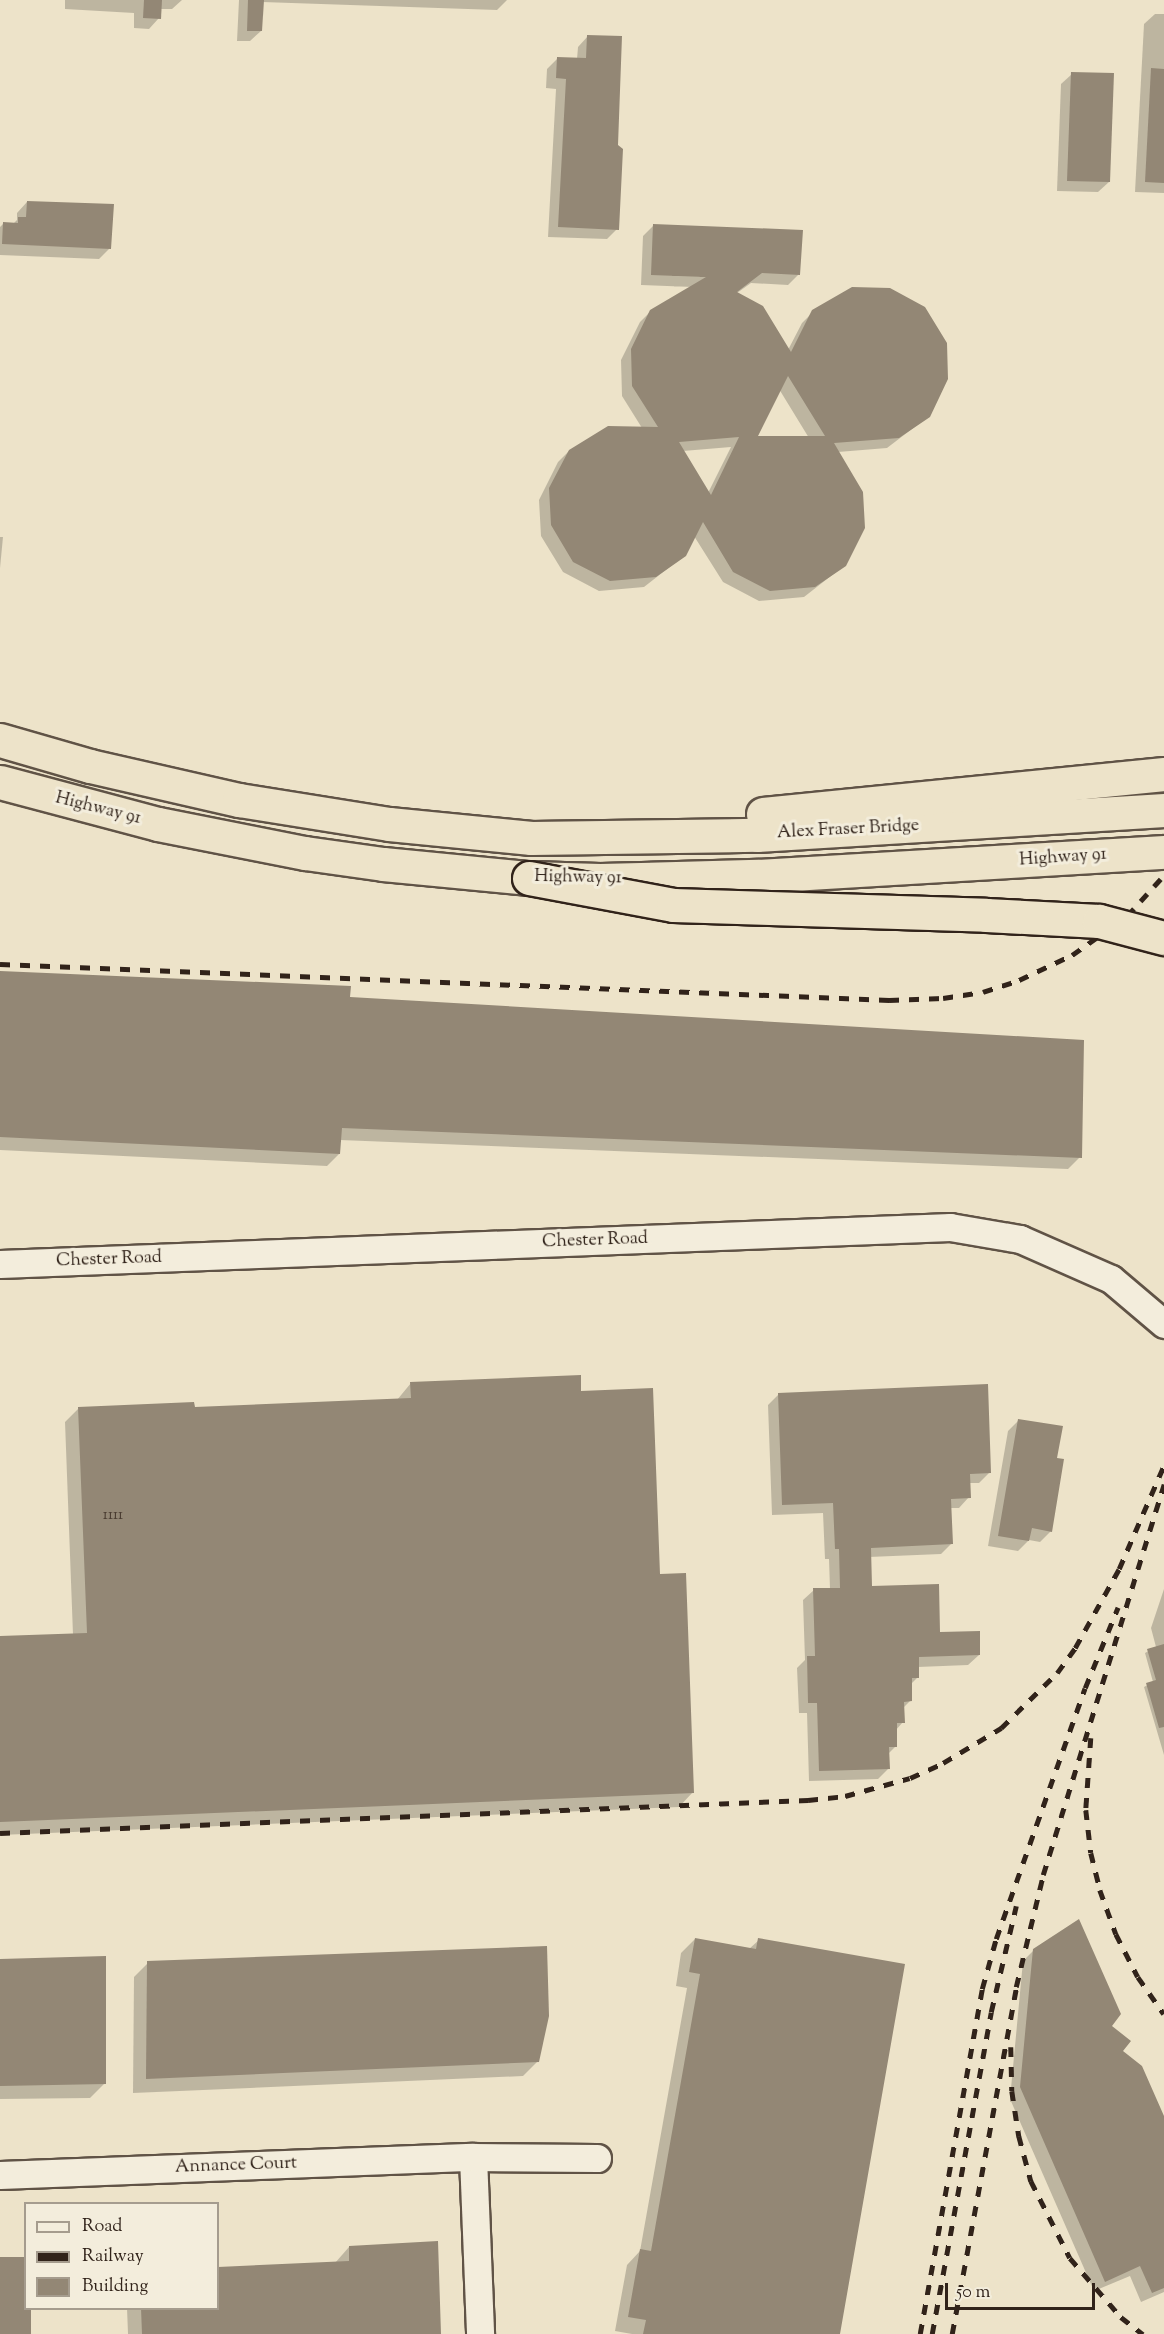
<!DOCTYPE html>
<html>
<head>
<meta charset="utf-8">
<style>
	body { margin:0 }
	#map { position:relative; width:1164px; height:2334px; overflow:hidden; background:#ede3c9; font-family:"Sorts Mill Goudy",serif }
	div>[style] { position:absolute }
	.shadow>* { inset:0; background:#0003 }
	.building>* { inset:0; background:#938775 }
	.roads { filter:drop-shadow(2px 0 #605346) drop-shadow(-2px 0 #605346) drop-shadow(0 2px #605346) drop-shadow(0 -2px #605346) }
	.minor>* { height:27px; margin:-13.5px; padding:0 13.5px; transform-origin:13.5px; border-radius:13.5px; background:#f3eddc }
	.highway>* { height:33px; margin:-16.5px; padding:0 16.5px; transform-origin:16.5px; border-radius:16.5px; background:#ede3c9 }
	.rail>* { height:4.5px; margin-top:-2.25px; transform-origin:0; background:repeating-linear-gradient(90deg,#31231a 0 10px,transparent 0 20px) }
	.bridges { filter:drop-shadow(2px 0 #31231a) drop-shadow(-2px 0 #31231a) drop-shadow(0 2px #31231a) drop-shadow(0 -2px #31231a) }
	.highway-bridge>* { height:33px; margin:-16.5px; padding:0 16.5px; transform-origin:16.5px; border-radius:16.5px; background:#ede3c9 }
	span { translate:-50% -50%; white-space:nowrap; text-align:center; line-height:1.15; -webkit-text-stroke:6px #f3eddc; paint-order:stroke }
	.number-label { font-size:15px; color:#4a3c31 }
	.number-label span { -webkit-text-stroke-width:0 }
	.street-label { font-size:18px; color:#31231a }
	.legend { position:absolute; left:24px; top:2202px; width:195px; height:108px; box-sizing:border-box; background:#f3eddc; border:2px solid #a59c8e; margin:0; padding:8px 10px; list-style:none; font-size:18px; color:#31231a }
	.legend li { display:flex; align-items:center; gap:12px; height:30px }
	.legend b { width:30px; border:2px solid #a59c8e }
	.scale { position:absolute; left:945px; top:2283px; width:150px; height:27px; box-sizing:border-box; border:3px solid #31231a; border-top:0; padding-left:8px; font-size:18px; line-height:21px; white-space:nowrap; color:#31231a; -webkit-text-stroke:4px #f3eddc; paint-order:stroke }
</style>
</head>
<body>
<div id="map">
	<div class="shadow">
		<div style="clip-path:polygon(65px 0,182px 0,172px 9px,160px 9px,159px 18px,149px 29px,134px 28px,134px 13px,65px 9px)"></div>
		<div style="clip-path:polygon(239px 0,507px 0,497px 10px,262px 2px,261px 31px,250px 41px,237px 41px)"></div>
		<div style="clip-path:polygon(1155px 14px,1164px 14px,1164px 193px,1135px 192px,1144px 24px)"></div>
		<div style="clip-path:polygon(588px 36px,617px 145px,617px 229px,607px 239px,548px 237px,556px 89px,546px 88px,547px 69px,558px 58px,577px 59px,578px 47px)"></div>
		<div style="clip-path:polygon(1072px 74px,1109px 182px,1098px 192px,1057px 191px,1061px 84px)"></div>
		<div style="clip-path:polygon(27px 202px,110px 248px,99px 259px,0 255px,0 227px,3px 224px,13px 224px,17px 220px,17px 213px)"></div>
		<div style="clip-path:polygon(evenodd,654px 225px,799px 274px,788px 285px,751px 283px,737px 293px,788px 350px,802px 323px,813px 312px,929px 416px,887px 448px,838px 452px,845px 565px,804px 597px,759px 601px,723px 582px,694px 536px,685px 555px,644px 587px,599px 591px,563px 572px,541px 536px,539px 500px,558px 462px,569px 451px,642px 428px,622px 396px,621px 360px,640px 322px,651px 311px,693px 287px,641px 285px,643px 236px,654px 225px,779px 389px,809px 438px,756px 438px,779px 389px,654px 225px,731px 447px,708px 493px,683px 451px,731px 447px)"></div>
		<div style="clip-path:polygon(0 537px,3px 537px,0 568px)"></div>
		<div style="clip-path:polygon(0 973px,348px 999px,1080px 1157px,1068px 1169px,340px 1140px,339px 1154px,327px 1166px,0 1150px)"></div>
		<div style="clip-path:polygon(411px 1383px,580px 1392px,659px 1575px,693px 1792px,679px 1807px,0 1835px,0 1638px,73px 1635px,65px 1422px,79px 1408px,193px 1408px,397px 1400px)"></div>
		<div style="clip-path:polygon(779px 1394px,989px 1473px,979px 1483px,969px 1483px,969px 1497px,959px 1508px,950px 1508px,951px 1544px,941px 1554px,869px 1557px,870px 1587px,939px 1634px,979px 1655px,968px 1665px,918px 1667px,918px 1677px,910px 1685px,910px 1701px,903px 1708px,903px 1722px,895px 1731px,896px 1746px,888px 1754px,888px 1769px,878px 1779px,809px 1781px,807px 1713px,799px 1713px,797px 1668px,805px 1660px,803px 1600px,814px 1590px,830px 1589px,829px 1559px,825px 1559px,823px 1513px,772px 1515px,768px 1405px)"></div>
		<div style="clip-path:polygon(1019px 1420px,1056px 1459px,1051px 1531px,1040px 1542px,1029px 1540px,1018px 1551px,988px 1546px,1008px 1431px)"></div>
		<div style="clip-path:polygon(1164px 1589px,1164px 1755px,1144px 1687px,1153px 1682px,1145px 1653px,1156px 1647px,1151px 1628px)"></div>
		<div style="clip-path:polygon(695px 1939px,749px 1949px,759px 1940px,838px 2334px,632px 2334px,615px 2331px,627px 2265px,640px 2251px,687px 1988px,676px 1986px,681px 1953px)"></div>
		<div style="clip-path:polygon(1034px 1950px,1110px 2026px,1121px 2051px,1164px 2120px,1164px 2292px,1141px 2302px,1130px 2276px,1094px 2291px,1010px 2099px,1023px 1961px)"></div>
		<div style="clip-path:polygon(0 1961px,104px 2084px,90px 2098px,0 2099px)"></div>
		<div style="clip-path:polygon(148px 1963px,537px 2062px,523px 2076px,133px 2093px,134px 1977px)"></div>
		<div style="clip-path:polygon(349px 2247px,440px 2334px,128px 2334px,127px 2308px,218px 2308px,218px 2268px,335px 2263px)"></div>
	</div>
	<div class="building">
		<div style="clip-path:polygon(144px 0,162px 0,161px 19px,143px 18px)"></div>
		<div style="clip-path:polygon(248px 0,264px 0,262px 31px,247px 31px)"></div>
		<div style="clip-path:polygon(587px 35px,622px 36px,618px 145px,623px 149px,619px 230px,558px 227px,566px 79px,556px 78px,557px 57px,586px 58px)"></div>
		<div style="clip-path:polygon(1151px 68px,1164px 69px,1164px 183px,1145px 182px)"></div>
		<div style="clip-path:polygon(1071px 72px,1114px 73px,1110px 182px,1067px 181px)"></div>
		<div style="clip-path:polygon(27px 201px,114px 204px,111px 249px,2px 244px,3px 222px,18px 223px,18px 217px,26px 217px)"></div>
		<div style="clip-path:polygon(evenodd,653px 224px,803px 230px,800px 275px,762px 273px,737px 292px,763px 306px,791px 352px,812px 310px,852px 287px,890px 288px,925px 307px,947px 343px,948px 379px,930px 417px,899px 438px,834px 443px,863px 492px,865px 528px,846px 566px,815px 587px,770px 591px,733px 572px,703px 522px,686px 556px,656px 577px,610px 581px,573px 562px,551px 525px,549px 488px,569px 450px,608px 426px,658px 427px,632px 386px,631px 349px,650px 310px,706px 277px,651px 275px,653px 224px,788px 376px,825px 436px,758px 436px,788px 376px,653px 224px,739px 437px,711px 495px,679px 442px,739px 437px)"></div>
		<div style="clip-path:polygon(0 971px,351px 986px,350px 997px,1084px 1040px,1082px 1158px,342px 1128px,340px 1154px,0 1137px)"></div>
		<div style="clip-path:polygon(581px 1375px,581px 1391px,653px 1388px,660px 1574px,686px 1573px,694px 1793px,0 1822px,0 1636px,87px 1633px,78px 1407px,194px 1402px,195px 1407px,411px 1398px,410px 1382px)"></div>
		<div style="clip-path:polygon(988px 1384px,991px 1473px,970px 1474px,971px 1498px,951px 1499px,953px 1544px,871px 1548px,872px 1586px,939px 1584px,940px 1632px,980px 1631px,980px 1655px,919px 1657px,919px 1678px,912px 1678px,912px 1701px,904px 1702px,905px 1723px,897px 1723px,897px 1747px,889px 1747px,890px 1769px,819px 1771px,817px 1703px,808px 1703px,807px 1656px,815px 1656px,813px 1588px,840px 1588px,839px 1549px,835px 1549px,833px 1503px,782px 1505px,778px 1393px)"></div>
		<div style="clip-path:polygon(1018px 1419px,1063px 1426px,1057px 1458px,1064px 1459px,1052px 1532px,1032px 1528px,1029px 1541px,998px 1536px)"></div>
		<div style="clip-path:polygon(1164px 1644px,1164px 1727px,1159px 1728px,1146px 1683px,1156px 1680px,1147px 1649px)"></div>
		<div style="clip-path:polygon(1079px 1919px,1121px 2014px,1112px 2026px,1131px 2041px,1123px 2051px,1142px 2066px,1164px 2116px,1164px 2288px,1152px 2293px,1140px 2266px,1105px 2282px,1020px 2087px,1033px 1949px)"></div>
		<div style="clip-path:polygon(695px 1938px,756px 1949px,758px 1938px,905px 1964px,840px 2334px,643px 2334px,646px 2320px,628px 2317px,640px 2249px,651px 2251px,700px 1974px,689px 1972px)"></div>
		<div style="clip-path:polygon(547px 1946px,549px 2016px,539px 2062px,146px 2079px,147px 1961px)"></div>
		<div style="clip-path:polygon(106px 1956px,106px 2084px,0 2086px,0 1959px)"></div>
		<div style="clip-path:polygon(438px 2241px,441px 2334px,142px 2334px,141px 2308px,218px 2308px,218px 2267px,349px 2261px,349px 2246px)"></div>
		<div style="clip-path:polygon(0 2257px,26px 2257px,26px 2308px,31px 2308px,31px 2334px,0 2334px)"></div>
	</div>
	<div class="roads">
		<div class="minor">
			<div style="left:0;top:1264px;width:951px;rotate:-2.23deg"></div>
			<div style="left:950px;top:1227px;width:71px;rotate:9.7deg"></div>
			<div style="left:1020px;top:1239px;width:99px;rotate:23.7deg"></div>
			<div style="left:1111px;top:1279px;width:70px;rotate:40.3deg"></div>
			<div style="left:473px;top:2157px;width:177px;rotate:87.7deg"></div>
			<div style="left:0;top:2175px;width:473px;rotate:-2.2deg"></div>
			<div style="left:473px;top:2157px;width:124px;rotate:0.5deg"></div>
		</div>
		<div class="highway">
			<div style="left:0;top:740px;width:94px;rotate:16.1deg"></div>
			<div style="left:90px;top:766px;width:153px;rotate:12.9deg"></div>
			<div style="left:239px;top:800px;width:152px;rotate:9.1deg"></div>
			<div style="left:389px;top:824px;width:143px;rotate:5.6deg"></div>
			<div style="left:531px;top:838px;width:226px;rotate:-0.8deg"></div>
			<div style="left:757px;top:835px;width:408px;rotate:-3.5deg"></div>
			<div style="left:0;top:782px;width:163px;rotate:14.9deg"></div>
			<div style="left:158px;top:824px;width:150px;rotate:11.2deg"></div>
			<div style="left:305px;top:853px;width:79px;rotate:8deg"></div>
			<div style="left:383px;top:864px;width:147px;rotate:5.5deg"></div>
			<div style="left:529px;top:878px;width:71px;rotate:1.6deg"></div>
			<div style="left:600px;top:880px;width:158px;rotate:-1.5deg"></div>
			<div style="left:758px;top:876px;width:407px;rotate:-3.4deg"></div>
			<div style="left:763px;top:814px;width:403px;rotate:-5.7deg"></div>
		</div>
	</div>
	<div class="rail">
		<div style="left:0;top:964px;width:890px;rotate:2.32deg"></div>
		<div style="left:889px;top:1000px;width:54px;rotate:-2.1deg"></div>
		<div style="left:943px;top:998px;width:40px;rotate:-8.5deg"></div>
		<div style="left:983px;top:992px;width:38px;rotate:-18deg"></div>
		<div style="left:1019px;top:980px;width:59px;rotate:-25.3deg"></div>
		<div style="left:1072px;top:955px;width:67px;rotate:-35.3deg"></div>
		<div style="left:1127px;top:916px;width:55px;rotate:-47.9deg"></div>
		<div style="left:1091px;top:1738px;width:72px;rotate:94deg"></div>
		<div style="left:1086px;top:1810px;width:43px;rotate:83.4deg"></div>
		<div style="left:1091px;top:1853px;width:38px;rotate:76deg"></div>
		<div style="left:1100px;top:1890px;width:47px;rotate:70deg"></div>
		<div style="left:1116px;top:1934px;width:48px;rotate:62.9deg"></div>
		<div style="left:1138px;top:1977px;width:45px;rotate:54.9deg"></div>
		<div style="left:0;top:1833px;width:809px;rotate:-2.34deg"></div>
		<div style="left:808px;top:1800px;width:37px;rotate:-6deg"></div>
		<div style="left:845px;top:1796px;width:67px;rotate:-15.5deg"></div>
		<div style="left:910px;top:1778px;width:36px;rotate:-24deg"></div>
		<div style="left:943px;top:1763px;width:68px;rotate:-31.1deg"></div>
		<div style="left:1001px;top:1728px;width:78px;rotate:-44.5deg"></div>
		<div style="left:1057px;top:1673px;width:31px;rotate:-54deg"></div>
		<div style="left:1075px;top:1648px;width:90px;rotate:-60.9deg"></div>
		<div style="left:1119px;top:1569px;width:113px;rotate:-66.6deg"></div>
		<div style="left:1011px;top:2047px;width:44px;rotate:88.7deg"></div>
		<div style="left:1012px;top:2091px;width:46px;rotate:81.2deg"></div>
		<div style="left:1019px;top:2136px;width:47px;rotate:75.1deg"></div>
		<div style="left:1031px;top:2181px;width:86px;rotate:63.1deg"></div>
		<div style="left:1070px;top:2258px;width:78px;rotate:49.2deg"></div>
		<div style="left:1121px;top:2317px;width:28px;rotate:38deg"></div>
		<div style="left:920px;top:2334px;width:351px;rotate:-79.8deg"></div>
		<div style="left:982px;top:1989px;width:52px;rotate:-74.4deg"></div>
		<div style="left:996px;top:1939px;width:266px;rotate:-70.5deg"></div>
		<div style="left:1085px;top:1688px;width:87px;rotate:-67.8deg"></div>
		<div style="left:932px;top:2334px;width:327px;rotate:-79.6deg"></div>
		<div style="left:991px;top:2012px;width:109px;rotate:-76.7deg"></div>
		<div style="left:952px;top:2334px;width:353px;rotate:-79.5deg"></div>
		<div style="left:1016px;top:1987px;width:115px;rotate:-76.4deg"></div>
		<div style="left:1043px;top:1875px;width:409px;rotate:-72.8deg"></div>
	</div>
	<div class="bridges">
		<div class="highway-bridge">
			<div style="left:529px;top:878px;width:147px;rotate:10.6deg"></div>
			<div style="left:673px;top:905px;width:313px;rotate:1.8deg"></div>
			<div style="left:986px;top:915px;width:113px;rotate:3deg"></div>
			<div style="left:1099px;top:921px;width:67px;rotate:14.7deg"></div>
		</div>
	</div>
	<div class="number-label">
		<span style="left:113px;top:1516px">1111</span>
	</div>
	<div class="street-label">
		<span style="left:98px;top:809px;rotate:14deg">Highway 91</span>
		<span style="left:848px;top:830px;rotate:-3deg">Alex Fraser Bridge</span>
		<span style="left:1063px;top:858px;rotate:-4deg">Highway 91</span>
		<span style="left:578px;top:878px;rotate:1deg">Highway 91</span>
		<span style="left:595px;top:1241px;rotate:-2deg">Chester Road</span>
		<span style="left:109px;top:1260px;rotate:-2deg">Chester Road</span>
		<span style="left:236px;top:2166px;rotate:-2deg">Annance Court</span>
	</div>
	<ul class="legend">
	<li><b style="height:8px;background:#f3eddc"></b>Road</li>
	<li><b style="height:8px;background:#31231a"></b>Railway</li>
	<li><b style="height:16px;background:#938775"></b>Building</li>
	</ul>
	<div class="scale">50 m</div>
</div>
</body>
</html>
